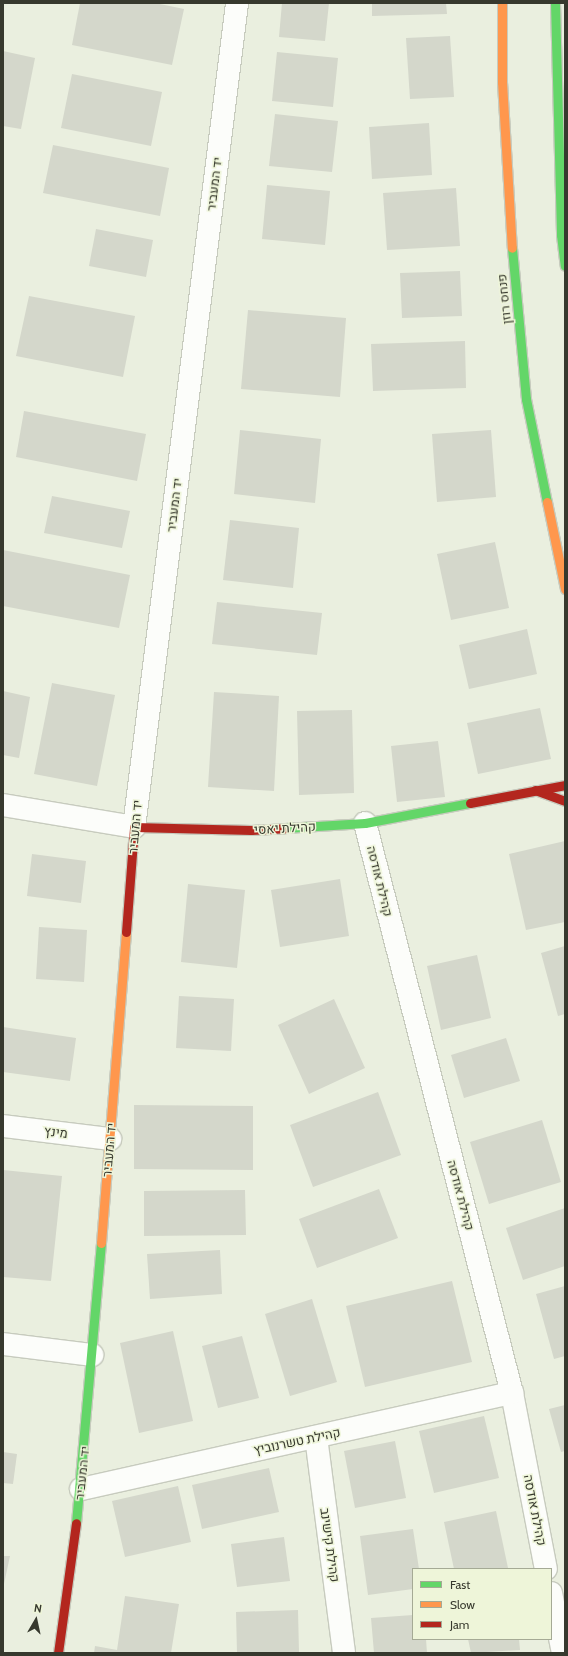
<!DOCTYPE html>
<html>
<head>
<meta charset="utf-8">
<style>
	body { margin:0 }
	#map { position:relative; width:568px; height:1656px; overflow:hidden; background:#eaefdf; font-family:Cabin,Heebo,sans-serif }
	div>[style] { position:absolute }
	.building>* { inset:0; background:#d4d7cb }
	.roads { filter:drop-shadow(1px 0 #c7cbbe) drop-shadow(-1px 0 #c7cbbe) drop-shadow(0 1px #c7cbbe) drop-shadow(0 -1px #c7cbbe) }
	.street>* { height:22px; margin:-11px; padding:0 11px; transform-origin:11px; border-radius:11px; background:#fcfdfa }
	.fast>* { height:9px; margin:-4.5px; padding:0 4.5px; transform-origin:4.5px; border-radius:4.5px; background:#63d668 }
	.slow>* { height:9px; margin:-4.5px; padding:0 4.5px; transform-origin:4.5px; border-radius:4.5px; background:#ff974d }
	.jam>* { height:9px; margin:-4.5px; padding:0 4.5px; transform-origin:4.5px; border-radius:4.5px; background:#b3261e }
	span { translate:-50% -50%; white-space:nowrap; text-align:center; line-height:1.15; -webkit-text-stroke:3px #eef5d9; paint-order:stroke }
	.street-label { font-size:13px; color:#37392e }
	.frame { position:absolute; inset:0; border:4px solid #37392e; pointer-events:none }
	.legend { position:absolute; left:412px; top:1568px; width:140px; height:72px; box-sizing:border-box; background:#eef5d9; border:1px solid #a5aa95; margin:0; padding:5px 7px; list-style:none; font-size:12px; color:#37392e }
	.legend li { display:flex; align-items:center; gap:8px; height:20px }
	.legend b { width:20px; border:1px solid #a5aa95 }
	.north { position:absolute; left:16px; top:1600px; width:40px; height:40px; -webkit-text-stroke:3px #eef5d9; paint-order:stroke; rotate:9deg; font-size:11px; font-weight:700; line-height:16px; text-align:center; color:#37392e }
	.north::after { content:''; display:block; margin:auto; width:14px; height:18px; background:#37392e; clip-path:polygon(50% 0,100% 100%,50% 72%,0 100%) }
</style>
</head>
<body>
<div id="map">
	<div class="building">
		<div style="clip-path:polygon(80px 3px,155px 3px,184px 9px,172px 65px,72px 45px)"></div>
		<div style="clip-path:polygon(282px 3px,329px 3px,325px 41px,279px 37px)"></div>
		<div style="clip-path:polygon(372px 3px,446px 3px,447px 14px,372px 16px)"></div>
		<div style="clip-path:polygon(450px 36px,454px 97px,410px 99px,406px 38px)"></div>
		<div style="clip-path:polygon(3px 51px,35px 58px,21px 129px,3px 126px)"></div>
		<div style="clip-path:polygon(277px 52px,338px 58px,333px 107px,272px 101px)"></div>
		<div style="clip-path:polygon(72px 74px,162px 92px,151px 146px,61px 128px)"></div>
		<div style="clip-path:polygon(275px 114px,338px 121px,332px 172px,269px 166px)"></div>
		<div style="clip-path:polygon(429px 123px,432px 175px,372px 179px,369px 127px)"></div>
		<div style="clip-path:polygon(53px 145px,169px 168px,160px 216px,43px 193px)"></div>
		<div style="clip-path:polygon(267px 185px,330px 191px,325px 245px,262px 239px)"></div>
		<div style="clip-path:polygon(456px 188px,460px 246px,387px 250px,383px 193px)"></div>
		<div style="clip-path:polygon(96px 229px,153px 240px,146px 277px,89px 266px)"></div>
		<div style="clip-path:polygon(460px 271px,462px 316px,402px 318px,400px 273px)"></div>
		<div style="clip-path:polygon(29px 296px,135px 316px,123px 377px,16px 356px)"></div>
		<div style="clip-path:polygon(248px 310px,346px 318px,340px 397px,241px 389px)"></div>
		<div style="clip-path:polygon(465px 341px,466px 388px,373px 391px,371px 344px)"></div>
		<div style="clip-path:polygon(24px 411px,146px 434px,137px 481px,16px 457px)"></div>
		<div style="clip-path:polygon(240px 430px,321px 439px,315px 503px,234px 494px)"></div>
		<div style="clip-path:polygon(491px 430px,496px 497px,437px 502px,432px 434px)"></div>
		<div style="clip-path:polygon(52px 496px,130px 511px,122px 548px,44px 533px)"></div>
		<div style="clip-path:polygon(230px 520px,299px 528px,293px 588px,223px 580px)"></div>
		<div style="clip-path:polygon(495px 542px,509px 608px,451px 620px,437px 554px)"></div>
		<div style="clip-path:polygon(3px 550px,130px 575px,119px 628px,3px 606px)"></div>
		<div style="clip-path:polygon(217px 602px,322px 613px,317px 655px,212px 644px)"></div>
		<div style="clip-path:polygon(527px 629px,537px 674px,469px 689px,459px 645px)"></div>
		<div style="clip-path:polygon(52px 683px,115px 695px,97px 786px,34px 774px)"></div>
		<div style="clip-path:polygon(3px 691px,30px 697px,19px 758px,3px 755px)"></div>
		<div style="clip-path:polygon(214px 692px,279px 696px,274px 791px,208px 787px)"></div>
		<div style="clip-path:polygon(540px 708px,551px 759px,478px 774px,467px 723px)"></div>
		<div style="clip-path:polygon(352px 710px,354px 793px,299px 795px,297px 711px)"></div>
		<div style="clip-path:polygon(438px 741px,445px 797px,397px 802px,391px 746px)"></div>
		<div style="clip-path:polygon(565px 841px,565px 922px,526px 930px,509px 854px)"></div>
		<div style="clip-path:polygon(32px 854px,86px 861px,81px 903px,27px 896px)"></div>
		<div style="clip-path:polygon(340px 879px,349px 936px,280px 947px,271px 890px)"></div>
		<div style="clip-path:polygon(188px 884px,245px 890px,237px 968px,181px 962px)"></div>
		<div style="clip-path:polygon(39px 927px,87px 930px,84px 982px,36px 979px)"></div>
		<div style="clip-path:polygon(565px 946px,565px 1014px,558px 1016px,541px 953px)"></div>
		<div style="clip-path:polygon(477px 955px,491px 1018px,441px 1030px,427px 966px)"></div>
		<div style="clip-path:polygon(179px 996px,234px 999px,231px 1051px,176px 1048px)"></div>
		<div style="clip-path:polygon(334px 999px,365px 1068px,309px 1094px,278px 1025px)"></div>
		<div style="clip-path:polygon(3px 1027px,76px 1038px,70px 1081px,3px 1072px)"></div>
		<div style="clip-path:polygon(506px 1038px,520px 1081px,464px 1098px,451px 1055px)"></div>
		<div style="clip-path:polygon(378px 1092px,401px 1155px,313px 1187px,290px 1125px)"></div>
		<div style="clip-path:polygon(134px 1105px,253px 1106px,253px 1170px,134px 1169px)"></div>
		<div style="clip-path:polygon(542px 1120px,561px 1182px,489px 1204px,470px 1142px)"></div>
		<div style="clip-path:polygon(3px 1170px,62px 1176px,51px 1281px,3px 1277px)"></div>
		<div style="clip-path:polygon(379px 1189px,398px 1238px,317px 1268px,299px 1219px)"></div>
		<div style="clip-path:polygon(245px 1190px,246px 1235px,144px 1236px,144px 1191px)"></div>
		<div style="clip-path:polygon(565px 1208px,565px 1266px,523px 1280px,506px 1228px)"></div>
		<div style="clip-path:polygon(220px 1250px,222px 1294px,150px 1299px,147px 1254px)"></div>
		<div style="clip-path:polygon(452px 1281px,472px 1362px,365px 1387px,346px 1306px)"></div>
		<div style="clip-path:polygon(565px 1286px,565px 1356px,554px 1359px,536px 1294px)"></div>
		<div style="clip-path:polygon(312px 1299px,337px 1382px,290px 1396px,265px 1314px)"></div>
		<div style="clip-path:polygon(173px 1331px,193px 1421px,139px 1433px,120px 1343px)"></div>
		<div style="clip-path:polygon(242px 1336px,259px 1398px,218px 1408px,202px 1346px)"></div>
		<div style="clip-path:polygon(565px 1405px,565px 1451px,561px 1452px,549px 1409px)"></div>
		<div style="clip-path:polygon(484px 1416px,499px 1478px,434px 1493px,419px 1431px)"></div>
		<div style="clip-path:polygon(395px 1441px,406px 1498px,355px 1508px,344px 1451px)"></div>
		<div style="clip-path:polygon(3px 1452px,17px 1454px,13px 1484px,3px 1483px)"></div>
		<div style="clip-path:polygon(269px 1468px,279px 1512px,202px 1529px,192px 1485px)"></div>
		<div style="clip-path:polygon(178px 1486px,191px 1542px,125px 1557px,112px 1501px)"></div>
		<div style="clip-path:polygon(496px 1511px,508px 1568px,454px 1569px,444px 1522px)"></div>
		<div style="clip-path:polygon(413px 1529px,419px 1569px,413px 1569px,413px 1589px,368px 1595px,360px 1536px)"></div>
		<div style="clip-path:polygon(284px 1537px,290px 1581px,237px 1587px,231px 1544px)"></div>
		<div style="clip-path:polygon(3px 1556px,10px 1556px,4px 1584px,3px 1584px)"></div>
		<div style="clip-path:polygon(125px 1596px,179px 1604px,171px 1653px,94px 1653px,95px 1646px,117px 1650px)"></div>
		<div style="clip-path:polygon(298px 1610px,299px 1653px,237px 1653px,236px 1612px)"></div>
		<div style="clip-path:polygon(413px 1615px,413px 1639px,426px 1639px,427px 1653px,374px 1653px,371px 1618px)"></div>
		<div style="clip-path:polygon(468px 1639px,519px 1639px,520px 1650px,471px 1653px)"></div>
	</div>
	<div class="roads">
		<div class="street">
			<div style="left:3px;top:805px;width:133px;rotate:9.5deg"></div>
			<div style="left:134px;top:827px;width:830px;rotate:-82.87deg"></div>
			<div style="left:365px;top:823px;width:589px;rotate:75.54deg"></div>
			<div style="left:512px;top:1393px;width:179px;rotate:79.1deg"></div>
			<div style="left:3px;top:1126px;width:108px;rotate:6.9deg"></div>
			<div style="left:3px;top:1344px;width:90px;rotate:7deg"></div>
			<div style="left:316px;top:1437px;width:218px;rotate:82.6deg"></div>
			<div style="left:81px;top:1489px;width:442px;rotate:-12.6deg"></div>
			<div style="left:551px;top:1593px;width:61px;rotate:78.7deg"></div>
		</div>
		<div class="fast">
			<div style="left:555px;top:3px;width:232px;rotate:88.5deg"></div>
			<div style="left:561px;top:235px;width:31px;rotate:83deg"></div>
			<div style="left:512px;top:248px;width:152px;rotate:84.7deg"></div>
			<div style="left:526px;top:399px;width:105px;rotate:78.5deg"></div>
			<div style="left:285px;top:828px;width:80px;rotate:-3.6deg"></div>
			<div style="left:365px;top:823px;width:107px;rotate:-10.8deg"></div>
			<div style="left:76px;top:1523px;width:281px;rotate:-84.9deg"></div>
		</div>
		<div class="slow">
			<div style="left:502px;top:3px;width:79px;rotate:90deg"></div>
			<div style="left:502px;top:82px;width:166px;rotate:86.6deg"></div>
			<div style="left:547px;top:502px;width:89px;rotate:78.3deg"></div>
			<div style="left:101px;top:1243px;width:312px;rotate:-85.4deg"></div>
		</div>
		<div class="jam">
			<div style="left:535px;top:790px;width:32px;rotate:20deg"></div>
			<div style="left:470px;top:803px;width:97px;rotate:-10.7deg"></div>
			<div style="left:126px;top:932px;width:105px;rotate:-85.6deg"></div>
			<div style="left:134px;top:827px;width:117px;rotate:1.5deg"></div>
			<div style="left:251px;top:830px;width:34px;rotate:-3deg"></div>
			<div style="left:58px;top:1653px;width:131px;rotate:-82.1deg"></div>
		</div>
	</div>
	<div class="street-label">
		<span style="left:214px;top:184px;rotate:-83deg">יד המעביר</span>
		<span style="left:504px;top:299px;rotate:-96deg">פנחס רוזן</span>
		<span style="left:174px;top:505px;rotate:-83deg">יד המעביר</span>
		<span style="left:135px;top:827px;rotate:-85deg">יד המעביר</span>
		<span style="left:285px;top:828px;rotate:-3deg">קהילת יאסי</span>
		<span style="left:380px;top:881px;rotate:76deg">קהילת אודסה</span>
		<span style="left:56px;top:1132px;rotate:7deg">מינץ</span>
		<span style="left:109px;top:1150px;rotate:-85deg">יד המעביר</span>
		<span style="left:461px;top:1195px;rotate:75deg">קהילת אודסה</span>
		<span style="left:297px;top:1441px;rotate:-12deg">קהילת טשרנוביץ</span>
		<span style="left:82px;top:1473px;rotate:-84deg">יד המעביר</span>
		<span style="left:535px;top:1510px;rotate:79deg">קהילת אודסה</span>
		<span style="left:330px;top:1545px;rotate:82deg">קהילת קישינב</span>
	</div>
	<div class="frame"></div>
	<ul class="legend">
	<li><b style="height:5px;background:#63d668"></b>Fast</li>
	<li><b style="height:5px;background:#ff974d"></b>Slow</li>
	<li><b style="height:5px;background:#b3261e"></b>Jam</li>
	</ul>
	<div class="north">N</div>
</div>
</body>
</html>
